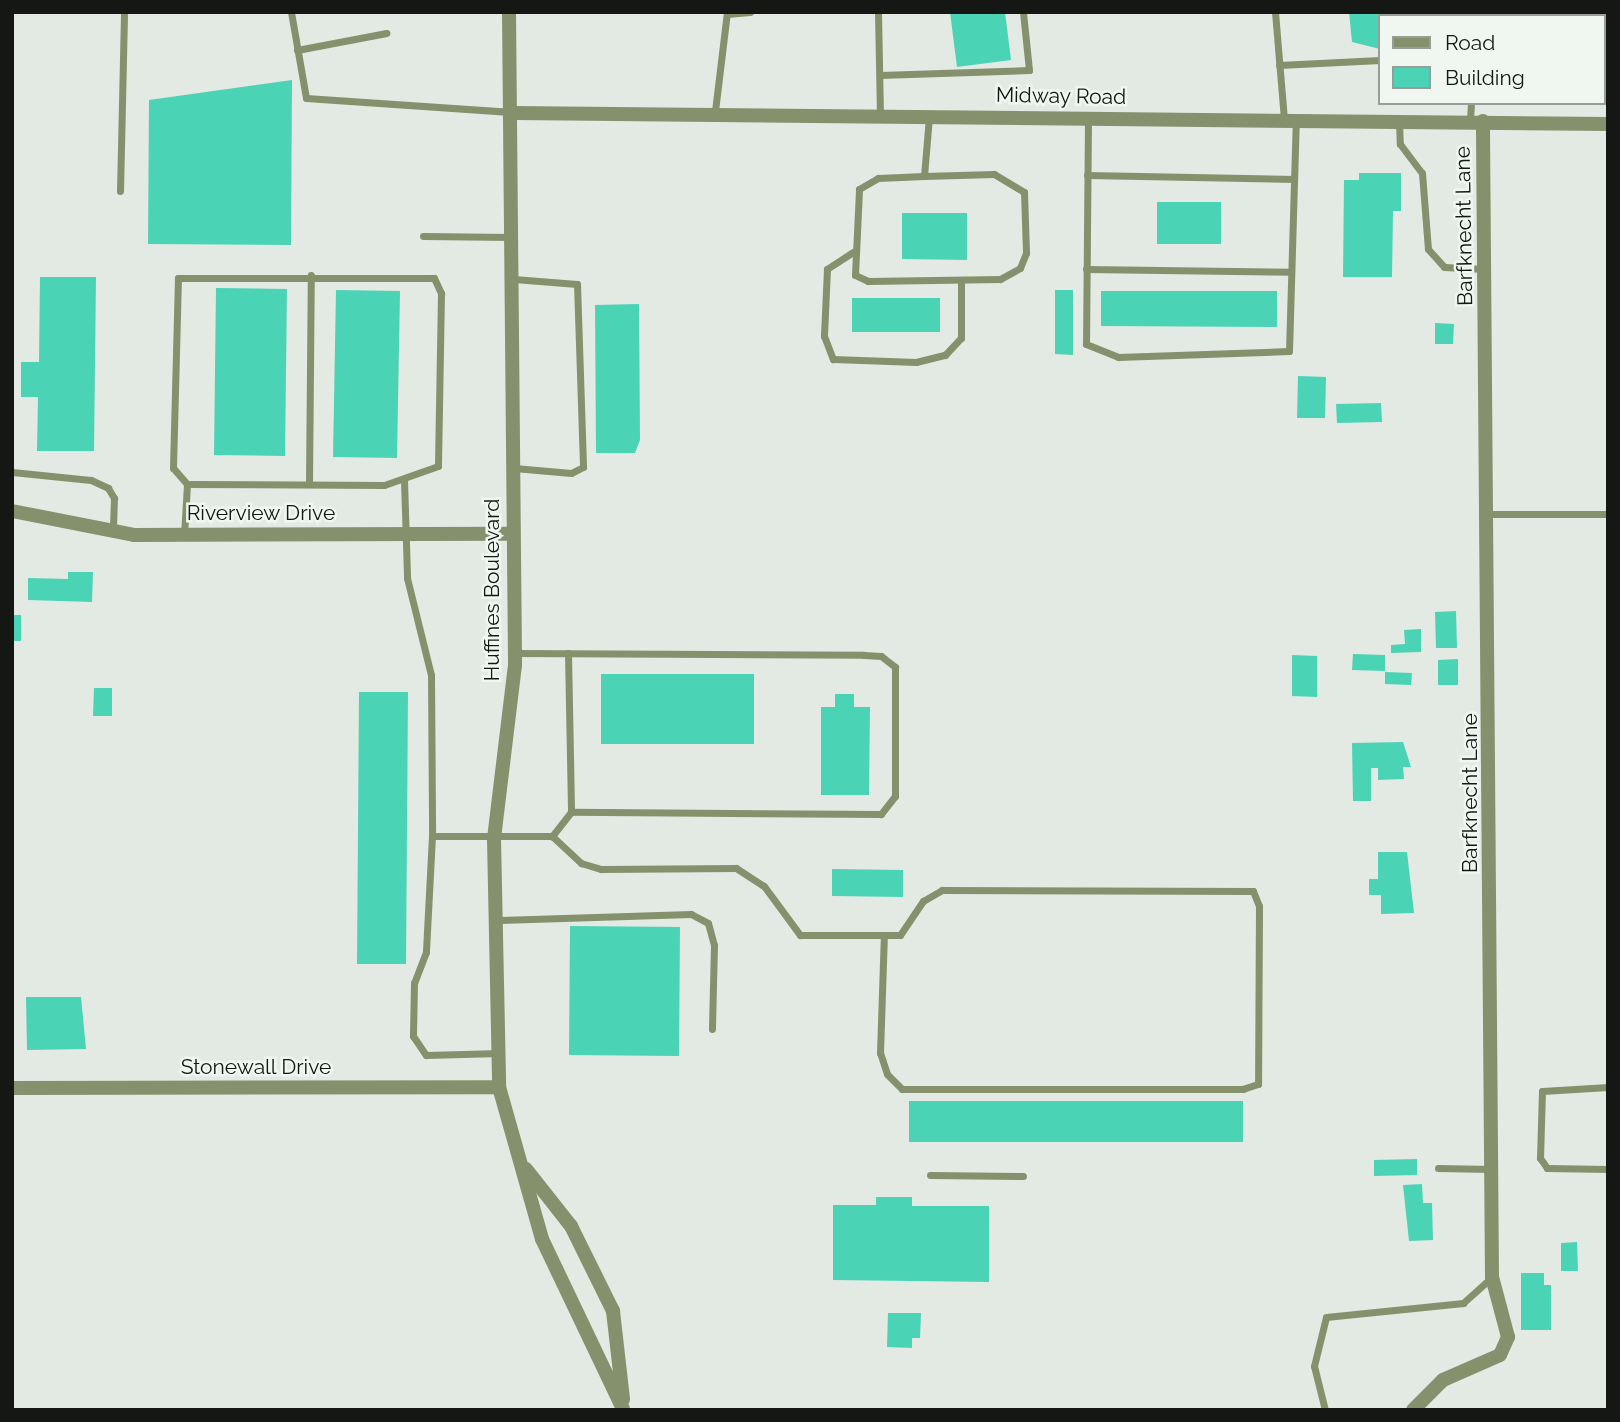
<!DOCTYPE html>
<html>
<head>
<meta charset="utf-8">
<style>
	body { margin:0 }
	#map { position:relative; width:1620px; height:1422px; overflow:hidden; background:#e2eae3; font-family:Raleway,sans-serif }
	div>[style] { position:absolute }
	.built>* { inset:0; background:#d0ded2 }
	.building>* { inset:0; background:#4bd3b6 }
	.lane>* { height:7px; margin:-3.5px; padding:0 3.5px; transform-origin:3.5px; border-radius:3.5px; background:#85916c }
	.street>* { height:14px; margin:-7px; padding:0 7px; transform-origin:7px; border-radius:7px; background:#85916c }
	span { translate:-50% -50%; white-space:nowrap; text-align:center; line-height:1.15; -webkit-text-stroke:5px #eff7f0; paint-order:stroke }
	.street-label { font-size:21px; color:#141714 }
	.frame { position:absolute; inset:0; border:14px solid #141714; pointer-events:none }
	.legend { position:absolute; left:1378px; top:14px; width:228px; height:91px; box-sizing:border-box; background:#eff7f0; border:2px solid #979d98; margin:0; padding:9px 12px; list-style:none; font-size:21px; color:#141714 }
	.legend li { display:flex; align-items:center; gap:14px; height:35px }
	.legend b { width:35px; border:2px solid #979d98 }
</style>
</head>
<body>
<div id="map">
	<div class="built">
		<div style="clip-path:polygon(1432px 12px,1608px 12px,1608px 87px,1604px 16px)"></div>
	</div>
	<div class="building">
		<div style="clip-path:polygon(950px 12px,1005px 12px,1011px 60px,957px 67px)"></div>
		<div style="clip-path:polygon(1349px 12px,1391px 12px,1380px 16px,1380px 49px,1352px 42px)"></div>
		<div style="clip-path:polygon(292px 80px,291px 245px,148px 244px,149px 100px)"></div>
		<div style="clip-path:polygon(1359px 173px,1401px 173px,1401px 211px,1393px 211px,1392px 277px,1343px 277px,1344px 180px,1359px 180px)"></div>
		<div style="clip-path:polygon(1157px 202px,1221px 202px,1221px 244px,1157px 244px)"></div>
		<div style="clip-path:polygon(902px 213px,967px 213px,967px 260px,902px 259px)"></div>
		<div style="clip-path:polygon(40px 277px,96px 277px,94px 451px,37px 451px,38px 397px,21px 397px,21px 362px,39px 362px)"></div>
		<div style="clip-path:polygon(216px 288px,287px 289px,285px 456px,214px 455px)"></div>
		<div style="clip-path:polygon(336px 290px,400px 291px,397px 458px,333px 457px)"></div>
		<div style="clip-path:polygon(1055px 290px,1073px 290px,1073px 355px,1055px 354px)"></div>
		<div style="clip-path:polygon(1101px 291px,1277px 291px,1277px 327px,1101px 326px)"></div>
		<div style="clip-path:polygon(852px 298px,940px 298px,940px 332px,852px 332px)"></div>
		<div style="clip-path:polygon(639px 304px,640px 440px,635px 453px,596px 453px,595px 305px)"></div>
		<div style="clip-path:polygon(1435px 323px,1454px 324px,1453px 344px,1435px 344px)"></div>
		<div style="clip-path:polygon(1298px 376px,1326px 377px,1325px 418px,1297px 418px)"></div>
		<div style="clip-path:polygon(1381px 403px,1382px 422px,1337px 423px,1336px 404px)"></div>
		<div style="clip-path:polygon(68px 572px,93px 572px,92px 602px,28px 600px,28px 578px,68px 579px)"></div>
		<div style="clip-path:polygon(1456px 611px,1457px 648px,1436px 648px,1435px 612px)"></div>
		<div style="clip-path:polygon(12px 615px,21px 615px,21px 641px,12px 641px)"></div>
		<div style="clip-path:polygon(1421px 629px,1421px 652px,1391px 653px,1391px 645px,1405px 644px,1404px 630px)"></div>
		<div style="clip-path:polygon(1353px 654px,1385px 655px,1385px 671px,1352px 670px)"></div>
		<div style="clip-path:polygon(1292px 655px,1317px 656px,1317px 697px,1292px 696px)"></div>
		<div style="clip-path:polygon(1458px 659px,1458px 685px,1438px 685px,1438px 660px)"></div>
		<div style="clip-path:polygon(1385px 672px,1412px 673px,1411px 685px,1385px 684px)"></div>
		<div style="clip-path:polygon(601px 674px,754px 674px,754px 744px,601px 744px)"></div>
		<div style="clip-path:polygon(94px 688px,112px 688px,112px 716px,93px 716px)"></div>
		<div style="clip-path:polygon(359px 692px,408px 692px,406px 964px,357px 964px)"></div>
		<div style="clip-path:polygon(835px 694px,854px 694px,854px 707px,870px 707px,869px 795px,821px 795px,821px 707px,835px 707px)"></div>
		<div style="clip-path:polygon(1403px 742px,1411px 767px,1403px 767px,1404px 779px,1378px 780px,1378px 768px,1371px 768px,1371px 801px,1353px 801px,1352px 743px)"></div>
		<div style="clip-path:polygon(1378px 852px,1407px 852px,1414px 913px,1381px 914px,1381px 895px,1369px 895px,1369px 879px,1378px 879px)"></div>
		<div style="clip-path:polygon(832px 869px,903px 870px,903px 897px,832px 896px)"></div>
		<div style="clip-path:polygon(570px 926px,680px 927px,679px 1056px,569px 1055px)"></div>
		<div style="clip-path:polygon(26px 997px,81px 997px,86px 1049px,27px 1050px)"></div>
		<div style="clip-path:polygon(909px 1101px,1243px 1101px,1243px 1142px,909px 1142px)"></div>
		<div style="clip-path:polygon(1417px 1159px,1417px 1175px,1374px 1176px,1374px 1160px)"></div>
		<div style="clip-path:polygon(1422px 1184px,1423px 1203px,1432px 1203px,1433px 1240px,1409px 1241px,1403px 1185px)"></div>
		<div style="clip-path:polygon(876px 1197px,912px 1197px,912px 1206px,989px 1206px,989px 1282px,833px 1280px,833px 1205px,876px 1205px)"></div>
		<div style="clip-path:polygon(1577px 1242px,1578px 1271px,1561px 1271px,1561px 1243px)"></div>
		<div style="clip-path:polygon(1521px 1273px,1544px 1273px,1544px 1285px,1551px 1285px,1551px 1330px,1521px 1330px)"></div>
		<div style="clip-path:polygon(888px 1313px,921px 1313px,920px 1338px,912px 1338px,912px 1348px,887px 1347px)"></div>
	</div>
	<div class="lane">
		<div style="left:291px;top:12px;width:87px;rotate:80.1deg"></div>
		<div style="left:306px;top:98px;width:206px;rotate:3.9deg"></div>
		<div style="left:878px;top:12px;width:102px;rotate:88.9deg"></div>
		<div style="left:1275px;top:12px;width:108px;rotate:85.2deg"></div>
		<div style="left:1446px;top:12px;width:4px;rotate:90deg"></div>
		<div style="left:727px;top:14px;width:23px;rotate:-5deg"></div>
		<div style="left:1403px;top:16px;width:4px;rotate:-90deg"></div>
		<div style="left:297px;top:50px;width:91px;rotate:-10.8deg"></div>
		<div style="left:1604px;top:60px;width:4px"></div>
		<div style="left:1279px;top:65px;width:101px;rotate:-2.8deg"></div>
		<div style="left:880px;top:75px;width:149px;rotate:-1.9deg"></div>
		<div style="left:1029px;top:70px;width:58px;rotate:-95.9deg"></div>
		<div style="left:715px;top:111px;width:100px;rotate:-83.1deg"></div>
		<div style="left:1088px;top:119px;width:225px;rotate:90.5deg"></div>
		<div style="left:1086px;top:344px;width:35px;rotate:22deg"></div>
		<div style="left:1118px;top:357px;width:171px;rotate:-2deg"></div>
		<div style="left:1289px;top:351px;width:231px;rotate:-88.3deg"></div>
		<div style="left:1399px;top:121px;width:23px;rotate:88deg"></div>
		<div style="left:1400px;top:144px;width:36px;rotate:53deg"></div>
		<div style="left:1422px;top:173px;width:76px;rotate:85.5deg"></div>
		<div style="left:1428px;top:249px;width:24px;rotate:48deg"></div>
		<div style="left:1444px;top:267px;width:41px;rotate:2.8deg"></div>
		<div style="left:1470px;top:121px;width:18px;rotate:-87deg"></div>
		<div style="left:1087px;top:175px;width:207px;rotate:1.1deg"></div>
		<div style="left:924px;top:176px;width:70px;rotate:-1.6deg"></div>
		<div style="left:994px;top:174px;width:35px;rotate:31deg"></div>
		<div style="left:1024px;top:192px;width:61px;rotate:88.1deg"></div>
		<div style="left:1026px;top:253px;width:16px;rotate:112deg"></div>
		<div style="left:1020px;top:268px;width:23px;rotate:151deg"></div>
		<div style="left:1000px;top:279px;width:132px;rotate:179.1deg"></div>
		<div style="left:868px;top:281px;width:14px;rotate:-155deg"></div>
		<div style="left:855px;top:275px;width:86px;rotate:-87.3deg"></div>
		<div style="left:859px;top:189px;width:22px;rotate:-30deg"></div>
		<div style="left:878px;top:178px;width:46px;rotate:-2.5deg"></div>
		<div style="left:924px;top:176px;width:60px;rotate:-85.2deg"></div>
		<div style="left:120px;top:191px;width:179px;rotate:-88.7deg"></div>
		<div style="left:423px;top:236px;width:90px;rotate:0.6deg"></div>
		<div style="left:853px;top:252px;width:31px;rotate:147deg"></div>
		<div style="left:827px;top:269px;width:67px;rotate:92.6deg"></div>
		<div style="left:824px;top:336px;width:25px;rotate:69deg"></div>
		<div style="left:833px;top:359px;width:83px;rotate:2.1deg"></div>
		<div style="left:916px;top:362px;width:30px;rotate:-14deg"></div>
		<div style="left:945px;top:355px;width:23px;rotate:-47deg"></div>
		<div style="left:961px;top:338px;width:58px;rotate:-90deg"></div>
		<div style="left:1086px;top:269px;width:205px;rotate:0.8deg"></div>
		<div style="left:514px;top:279px;width:63px;rotate:4.5deg"></div>
		<div style="left:577px;top:284px;width:183px;rotate:88.1deg"></div>
		<div style="left:583px;top:467px;width:13px;rotate:153deg"></div>
		<div style="left:571px;top:473px;width:57px;rotate:-175deg"></div>
		<div style="left:12px;top:472px;width:79px;rotate:5.8deg"></div>
		<div style="left:91px;top:480px;width:19px;rotate:25deg"></div>
		<div style="left:108px;top:488px;width:12px;rotate:59deg"></div>
		<div style="left:114px;top:498px;width:33px;rotate:92deg"></div>
		<div style="left:404px;top:480px;width:98px;rotate:88.2deg"></div>
		<div style="left:407px;top:578px;width:100px;rotate:76.1deg"></div>
		<div style="left:431px;top:675px;width:161px;rotate:89.6deg"></div>
		<div style="left:432px;top:836px;width:116px;rotate:93deg"></div>
		<div style="left:426px;top:952px;width:33px;rotate:111deg"></div>
		<div style="left:414px;top:983px;width:53px;rotate:91.1deg"></div>
		<div style="left:413px;top:1036px;width:23px;rotate:56deg"></div>
		<div style="left:426px;top:1055px;width:74px;rotate:-1.5deg"></div>
		<div style="left:309px;top:484px;width:209px;rotate:-89.5deg"></div>
		<div style="left:1488px;top:514px;width:120px"></div>
		<div style="left:184px;top:535px;width:51px;rotate:-86.6deg"></div>
		<div style="left:187px;top:484px;width:21px;rotate:-131deg"></div>
		<div style="left:173px;top:468px;width:190px;rotate:-88.5deg"></div>
		<div style="left:178px;top:278px;width:256px"></div>
		<div style="left:434px;top:278px;width:17px;rotate:65deg"></div>
		<div style="left:441px;top:293px;width:173px;rotate:91deg"></div>
		<div style="left:438px;top:466px;width:57px;rotate:160.6deg"></div>
		<div style="left:384px;top:485px;width:197px;rotate:-179.7deg"></div>
		<div style="left:515px;top:653px;width:349px;rotate:0.3deg"></div>
		<div style="left:864px;top:655px;width:17px;rotate:3deg"></div>
		<div style="left:881px;top:656px;width:18px;rotate:38deg"></div>
		<div style="left:895px;top:667px;width:129px;rotate:90deg"></div>
		<div style="left:895px;top:796px;width:23px;rotate:128deg"></div>
		<div style="left:881px;top:814px;width:310px;rotate:-179.6deg"></div>
		<div style="left:571px;top:812px;width:31px;rotate:128deg"></div>
		<div style="left:568px;top:653px;width:159px;rotate:88.9deg"></div>
		<div style="left:432px;top:836px;width:120px"></div>
		<div style="left:552px;top:836px;width:40px;rotate:43deg"></div>
		<div style="left:581px;top:863px;width:21px;rotate:17deg"></div>
		<div style="left:601px;top:869px;width:135px;rotate:-0.4deg"></div>
		<div style="left:736px;top:868px;width:33px;rotate:33deg"></div>
		<div style="left:764px;top:886px;width:61px;rotate:53.7deg"></div>
		<div style="left:800px;top:935px;width:100px"></div>
		<div style="left:900px;top:935px;width:41px;rotate:-55.9deg"></div>
		<div style="left:923px;top:901px;width:22px;rotate:-30deg"></div>
		<div style="left:942px;top:890px;width:311px;rotate:0.2deg"></div>
		<div style="left:1253px;top:891px;width:16px;rotate:68deg"></div>
		<div style="left:1259px;top:906px;width:178px;rotate:90.3deg"></div>
		<div style="left:1258px;top:1084px;width:16px;rotate:162deg"></div>
		<div style="left:1243px;top:1089px;width:341px;rotate:180deg"></div>
		<div style="left:902px;top:1089px;width:21px;rotate:-135deg"></div>
		<div style="left:887px;top:1074px;width:22px;rotate:-108deg"></div>
		<div style="left:880px;top:1053px;width:118px;rotate:-88.1deg"></div>
		<div style="left:499px;top:920px;width:192px;rotate:-1.8deg"></div>
		<div style="left:691px;top:914px;width:19px;rotate:28deg"></div>
		<div style="left:708px;top:923px;width:23px;rotate:75deg"></div>
		<div style="left:714px;top:945px;width:84px;rotate:91.4deg"></div>
		<div style="left:1608px;top:1087px;width:66px;rotate:176.5deg"></div>
		<div style="left:1542px;top:1091px;width:67px;rotate:91.7deg"></div>
		<div style="left:1540px;top:1158px;width:12px;rotate:55deg"></div>
		<div style="left:1547px;top:1168px;width:61px;rotate:0.9deg"></div>
		<div style="left:1438px;top:1168px;width:53px;rotate:1.1deg"></div>
		<div style="left:930px;top:1175px;width:93px;rotate:0.6deg"></div>
		<div style="left:1325px;top:1410px;width:45px;rotate:-104deg"></div>
		<div style="left:1314px;top:1366px;width:50px;rotate:-76.2deg"></div>
		<div style="left:1326px;top:1317px;width:138px;rotate:-5.8deg"></div>
		<div style="left:1463px;top:1303px;width:38px;rotate:-42deg"></div>
	</div>
	<div class="street">
		<div style="left:509px;top:12px;width:653px;rotate:89.47deg"></div>
		<div style="left:515px;top:665px;width:175px;rotate:96.9deg"></div>
		<div style="left:494px;top:839px;width:248px;rotate:88.8deg"></div>
		<div style="left:499px;top:1087px;width:158px;rotate:74.2deg"></div>
		<div style="left:542px;top:1239px;width:188px;rotate:64.5deg"></div>
		<div style="left:514px;top:113px;width:1094px;rotate:0.58deg"></div>
		<div style="left:12px;top:511px;width:124px;rotate:11.1deg"></div>
		<div style="left:134px;top:535px;width:379px;rotate:-0.2deg"></div>
		<div style="left:12px;top:1088px;width:487px;rotate:-0.1deg"></div>
		<div style="left:526px;top:1169px;width:73px;rotate:51.7deg"></div>
		<div style="left:571px;top:1226px;width:95px;rotate:63.7deg"></div>
		<div style="left:613px;top:1311px;width:89px;rotate:83.5deg"></div>
		<div style="left:1413px;top:1410px;width:42px;rotate:-45deg"></div>
		<div style="left:1443px;top:1380px;width:62px;rotate:-23.7deg"></div>
		<div style="left:1500px;top:1355px;width:20px;rotate:-66deg"></div>
		<div style="left:1508px;top:1337px;width:62px;rotate:-104.9deg"></div>
		<div style="left:1492px;top:1277px;width:1156px;rotate:-90.45deg"></div>
	</div>
	<div class="street-label">
		<span style="left:1061px;top:96px;rotate:1deg">Midway Road</span>
		<span style="left:1464px;top:226px;rotate:-91deg">Barfknecht Lane</span>
		<span style="left:261px;top:513px">Riverview Drive</span>
		<span style="left:492px;top:590px;rotate:-90deg">Huffines Boulevard</span>
		<span style="left:1470px;top:793px;rotate:-90deg">Barfknecht Lane</span>
		<span style="left:256px;top:1067px">Stonewall Drive</span>
	</div>
	<div class="frame"></div>
	<ul class="legend">
	<li><b style="height:9px;background:#85916c"></b>Road</li>
	<li><b style="height:19px;background:#4bd3b6"></b>Building</li>
	</ul>
</div>
</body>
</html>
